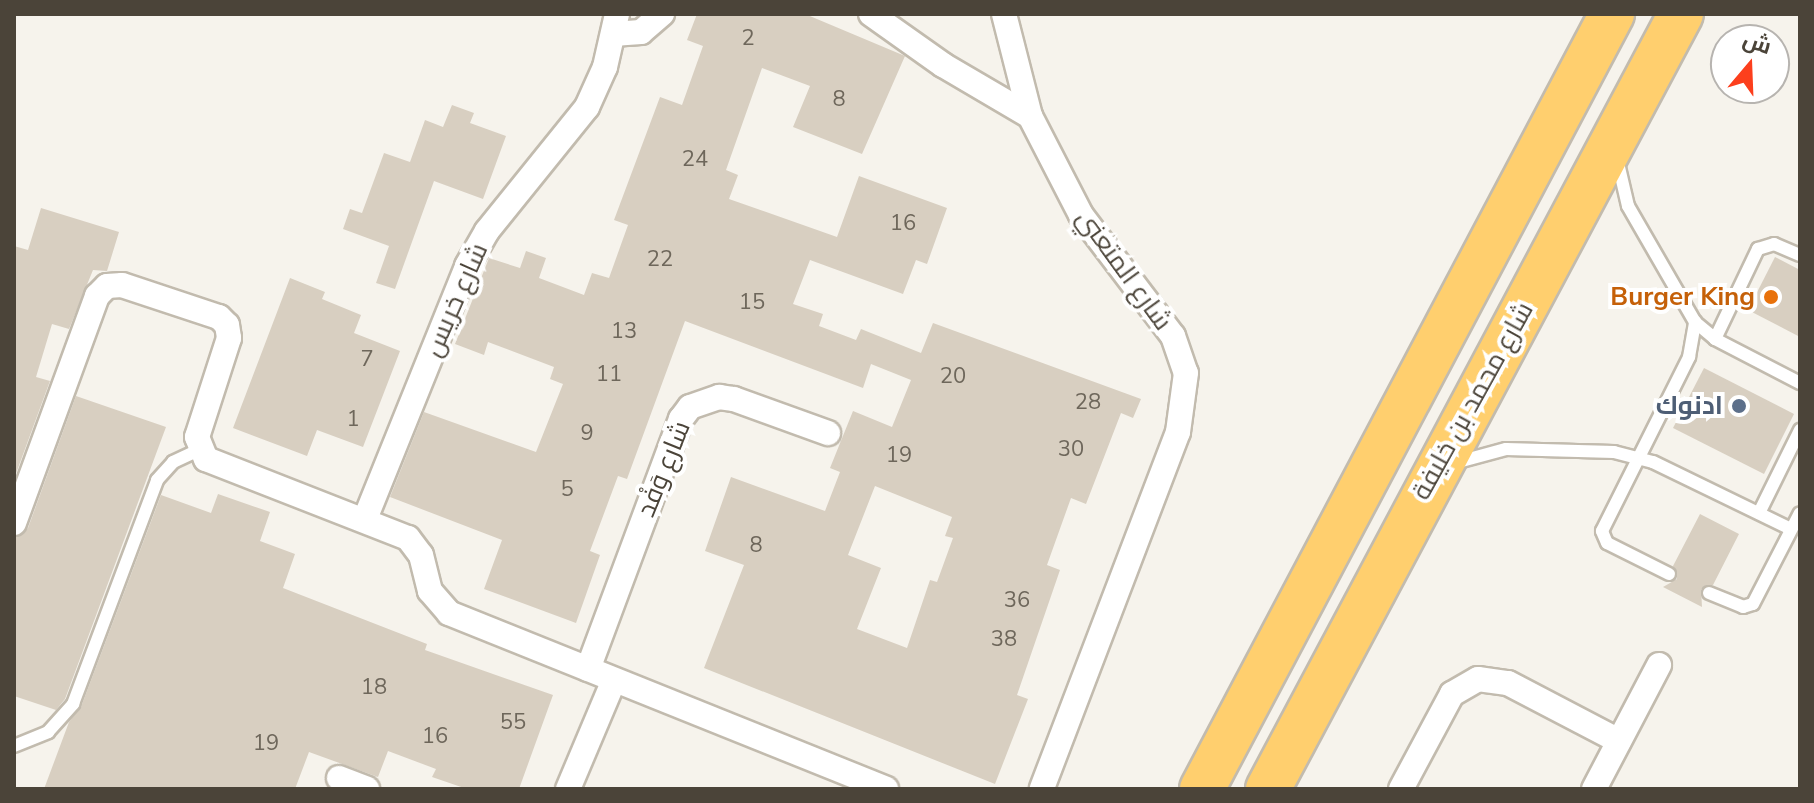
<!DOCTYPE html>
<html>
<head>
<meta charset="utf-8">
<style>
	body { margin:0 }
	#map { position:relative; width:1814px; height:803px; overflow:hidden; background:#f6f3ec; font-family:"Nunito Sans",Cairo,sans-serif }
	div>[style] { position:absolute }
	.building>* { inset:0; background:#d8cfc1 }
	.roads { filter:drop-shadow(2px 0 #c2bbae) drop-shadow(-2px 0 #c2bbae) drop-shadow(0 2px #c2bbae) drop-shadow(0 -2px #c2bbae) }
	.lane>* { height:12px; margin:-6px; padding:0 6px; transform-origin:6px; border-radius:6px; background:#fff }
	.street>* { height:24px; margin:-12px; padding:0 12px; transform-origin:12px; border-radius:12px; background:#fff }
	.highway>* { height:44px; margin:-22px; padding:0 22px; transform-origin:22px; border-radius:22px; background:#ffcf6e }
	.dots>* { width:22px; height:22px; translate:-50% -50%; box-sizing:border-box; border:4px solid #fff; border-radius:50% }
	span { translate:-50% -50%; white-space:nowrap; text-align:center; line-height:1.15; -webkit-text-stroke:8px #fff; paint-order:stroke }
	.number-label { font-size:22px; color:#6e675b }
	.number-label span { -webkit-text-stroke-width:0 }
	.street-label { font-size:26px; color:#4b4439 }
	.food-label { font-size:26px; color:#c56008; font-weight:700 }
	.right { translate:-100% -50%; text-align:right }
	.service-label { font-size:26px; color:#4e5e75; font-weight:700 }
	.frame { position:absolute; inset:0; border:16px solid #4b4439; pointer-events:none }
	.north { position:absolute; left:1710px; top:24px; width:80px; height:80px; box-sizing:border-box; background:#fff; border:2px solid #b7b4b0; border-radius:50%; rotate:19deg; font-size:22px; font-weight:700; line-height:32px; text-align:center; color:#4b4439 }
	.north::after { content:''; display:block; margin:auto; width:28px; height:36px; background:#fc3f1d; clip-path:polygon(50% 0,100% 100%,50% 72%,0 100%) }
</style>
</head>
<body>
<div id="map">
	<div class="building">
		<div style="clip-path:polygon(evenodd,697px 14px,805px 14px,905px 56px,862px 154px,793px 127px,810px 86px,762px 68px,726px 170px,738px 175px,729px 199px,837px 237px,859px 176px,947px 208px,927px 264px,916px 260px,903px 294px,810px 260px,793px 304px,823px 314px,819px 326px,856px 340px,861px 329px,921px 353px,933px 323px,1141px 399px,1133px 418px,1121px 413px,1086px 504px,1071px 498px,1047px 565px,1060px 570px,1017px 695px,1028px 699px,995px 784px,704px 668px,744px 565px,705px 551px,731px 477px,825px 511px,840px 472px,830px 468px,853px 411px,892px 427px,911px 380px,871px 364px,863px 388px,685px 321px,627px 479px,618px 476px,590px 551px,600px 555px,576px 623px,484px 589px,502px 540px,390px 497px,424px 412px,536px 452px,563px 384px,550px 379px,554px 367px,488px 342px,484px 355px,455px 344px,489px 258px,520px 268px,526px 251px,546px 258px,539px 278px,584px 295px,592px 273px,609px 278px,628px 225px,614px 220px,660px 97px,682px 105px,703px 46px,687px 40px,697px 14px,875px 486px,952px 517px,945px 536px,953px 538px,937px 582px,930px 580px,907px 648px,857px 629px,881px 568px,848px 555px,875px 486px)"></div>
		<div style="clip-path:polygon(452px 105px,474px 113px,470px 123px,506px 136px,483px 199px,434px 181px,395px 289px,376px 283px,389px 246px,343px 229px,350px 209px,362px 213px,384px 153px,410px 162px,425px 120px,443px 127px)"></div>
		<div style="clip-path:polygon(41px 208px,119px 232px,107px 271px,93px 270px,69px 329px,52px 324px,36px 377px,50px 381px,14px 479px,14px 246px,28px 250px)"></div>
		<div style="clip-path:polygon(1775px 257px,1800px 270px,1800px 337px,1748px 310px)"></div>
		<div style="clip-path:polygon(290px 278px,325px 292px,322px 299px,361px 315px,354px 333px,400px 351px,363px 447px,317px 430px,307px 456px,233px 428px)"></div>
		<div style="clip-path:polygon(1704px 368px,1794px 414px,1764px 474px,1673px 428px)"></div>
		<div style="clip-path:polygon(76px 396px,166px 427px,65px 699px,56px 710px,14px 696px,14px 538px,28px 528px)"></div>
		<div style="clip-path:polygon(218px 494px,270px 512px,260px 541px,295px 554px,283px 588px,427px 644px,425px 650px,553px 695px,519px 789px,467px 789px,432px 777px,436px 769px,388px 751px,378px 777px,309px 752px,295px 789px,44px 789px,69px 722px,81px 707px,161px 495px,211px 513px)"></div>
		<div style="clip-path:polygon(1700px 514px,1739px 534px,1713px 585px,1701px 589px,1702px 607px,1663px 587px,1677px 579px,1673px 566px)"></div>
	</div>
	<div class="roads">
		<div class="lane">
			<div style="left:1618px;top:163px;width:44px;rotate:76.9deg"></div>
			<div style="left:1628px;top:206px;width:134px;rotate:60deg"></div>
			<div style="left:1695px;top:322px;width:26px;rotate:40deg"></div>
			<div style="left:1715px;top:339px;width:96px;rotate:27.4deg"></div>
			<div style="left:1715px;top:339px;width:100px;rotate:-64.5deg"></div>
			<div style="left:1758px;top:249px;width:17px;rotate:-17deg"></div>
			<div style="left:1774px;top:244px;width:28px;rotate:23deg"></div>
			<div style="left:1458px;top:462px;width:50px;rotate:-15.2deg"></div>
			<div style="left:1506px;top:449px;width:108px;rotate:1.6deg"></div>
			<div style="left:1614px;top:452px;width:40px;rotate:14.4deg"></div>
			<div style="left:1653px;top:462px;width:153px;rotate:25.9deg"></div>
			<div style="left:1759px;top:513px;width:93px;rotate:-63.7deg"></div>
			<div style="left:1669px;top:574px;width:69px;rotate:-153.4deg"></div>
			<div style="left:1607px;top:543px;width:13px;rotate:-113deg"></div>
			<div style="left:1602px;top:531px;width:195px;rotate:-63.4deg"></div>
			<div style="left:1689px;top:357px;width:36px;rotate:-80deg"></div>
			<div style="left:1709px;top:593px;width:37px;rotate:22deg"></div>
			<div style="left:1743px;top:607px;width:10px;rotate:-17deg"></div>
			<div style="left:1753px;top:604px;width:102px;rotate:-62.7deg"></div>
			<div style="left:14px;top:746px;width:37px;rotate:-22deg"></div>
			<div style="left:48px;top:732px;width:38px;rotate:-48deg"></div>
			<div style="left:73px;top:704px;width:239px;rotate:-69.4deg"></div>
			<div style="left:157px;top:480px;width:24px;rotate:-48deg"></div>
			<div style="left:173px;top:462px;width:29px;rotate:-25deg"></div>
		</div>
		<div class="street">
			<div style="left:871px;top:14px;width:88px;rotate:35.3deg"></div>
			<div style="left:943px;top:65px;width:101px;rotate:30.4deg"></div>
			<div style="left:1030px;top:116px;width:111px;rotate:62.7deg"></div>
			<div style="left:1081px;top:215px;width:152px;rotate:52.8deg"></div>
			<div style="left:1173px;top:336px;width:39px;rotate:71deg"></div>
			<div style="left:1186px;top:373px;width:60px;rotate:97.7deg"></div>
			<div style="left:1178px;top:432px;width:382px;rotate:110.9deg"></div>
			<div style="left:1004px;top:14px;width:105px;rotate:75.7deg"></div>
			<div style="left:613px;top:34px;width:28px;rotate:-4deg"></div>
			<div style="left:641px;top:32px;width:28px;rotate:-41deg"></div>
			<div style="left:365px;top:519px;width:273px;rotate:-68deg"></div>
			<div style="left:467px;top:266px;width:40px;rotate:-60.3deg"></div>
			<div style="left:487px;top:231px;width:159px;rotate:-51.1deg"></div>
			<div style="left:587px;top:107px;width:44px;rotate:-65.8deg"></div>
			<div style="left:605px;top:67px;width:54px;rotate:-77.2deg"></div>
			<div style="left:14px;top:523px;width:242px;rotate:-69.9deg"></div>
			<div style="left:97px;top:296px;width:14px;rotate:-45deg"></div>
			<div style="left:107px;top:286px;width:15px;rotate:-4deg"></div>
			<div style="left:122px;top:285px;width:102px;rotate:18.3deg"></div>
			<div style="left:219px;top:317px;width:11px;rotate:45deg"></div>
			<div style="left:227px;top:325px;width:13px;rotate:81deg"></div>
			<div style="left:229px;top:338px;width:104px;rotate:107.9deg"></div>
			<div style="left:197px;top:437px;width:24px;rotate:68deg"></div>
			<div style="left:206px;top:459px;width:217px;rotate:21.4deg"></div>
			<div style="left:408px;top:538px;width:21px;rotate:53deg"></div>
			<div style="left:421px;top:555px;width:37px;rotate:76deg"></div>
			<div style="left:430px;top:591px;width:29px;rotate:49deg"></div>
			<div style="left:449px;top:613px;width:471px;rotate:21.9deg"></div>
			<div style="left:588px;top:669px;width:267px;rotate:-69.6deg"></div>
			<div style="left:681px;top:419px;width:15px;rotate:-53deg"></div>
			<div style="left:690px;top:407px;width:31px;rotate:-19deg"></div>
			<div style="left:719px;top:397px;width:15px;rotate:8deg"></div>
			<div style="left:734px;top:399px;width:100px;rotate:19.9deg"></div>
			<div style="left:339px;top:778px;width:30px;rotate:21deg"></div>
			<div style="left:568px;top:789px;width:118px;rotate:-67.1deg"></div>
			<div style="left:1401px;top:789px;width:108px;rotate:-61.8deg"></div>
			<div style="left:1452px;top:694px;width:30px;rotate:-30deg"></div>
			<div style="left:1478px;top:679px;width:30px;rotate:8deg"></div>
			<div style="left:1508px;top:683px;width:125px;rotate:27.6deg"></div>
			<div style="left:1594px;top:789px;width:140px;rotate:-62.3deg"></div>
		</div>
		<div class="highway">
			<div style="left:1202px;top:789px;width:877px;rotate:-62.12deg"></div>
			<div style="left:1268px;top:789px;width:878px;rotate:-61.95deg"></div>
		</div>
	</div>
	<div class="dots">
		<div style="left:1771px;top:297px;background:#e8710a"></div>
		<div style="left:1739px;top:406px;background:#5c6f8a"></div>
	</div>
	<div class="number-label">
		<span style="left:748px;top:39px">2</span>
		<span style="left:839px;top:100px">8</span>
		<span style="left:695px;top:160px">24</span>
		<span style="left:903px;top:224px">16</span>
		<span style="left:660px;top:260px">22</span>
		<span style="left:752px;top:303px">15</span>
		<span style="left:624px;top:332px">13</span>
		<span style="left:367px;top:360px">7</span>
		<span style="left:609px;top:375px">11</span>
		<span style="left:953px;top:377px">20</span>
		<span style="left:1088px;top:403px">28</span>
		<span style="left:353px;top:420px">1</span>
		<span style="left:587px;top:434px">9</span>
		<span style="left:1071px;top:450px">30</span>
		<span style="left:899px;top:456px">19</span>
		<span style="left:567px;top:490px">5</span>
		<span style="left:756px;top:546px">8</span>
		<span style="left:1017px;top:601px">36</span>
		<span style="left:1004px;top:640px">38</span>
		<span style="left:374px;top:688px">18</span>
		<span style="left:513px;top:723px">55</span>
		<span style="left:435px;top:737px">16</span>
		<span style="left:266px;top:744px">19</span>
	</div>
	<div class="street-label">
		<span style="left:1124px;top:270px;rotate:54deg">شارع المتعني</span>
		<span style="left:456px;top:300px;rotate:-66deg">شارع خريس</span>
		<span style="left:1473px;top:401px;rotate:-61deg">شارع محمد بن خليفة</span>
		<span style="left:664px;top:469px;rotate:-68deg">شارع وَفْد</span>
	</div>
	<div class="food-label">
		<span class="right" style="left:1755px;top:297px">Burger King</span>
	</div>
	<div class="service-label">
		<span class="right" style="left:1723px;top:406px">ادنوك</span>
	</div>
	<div class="frame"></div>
	<div class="north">ش</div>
</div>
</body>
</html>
